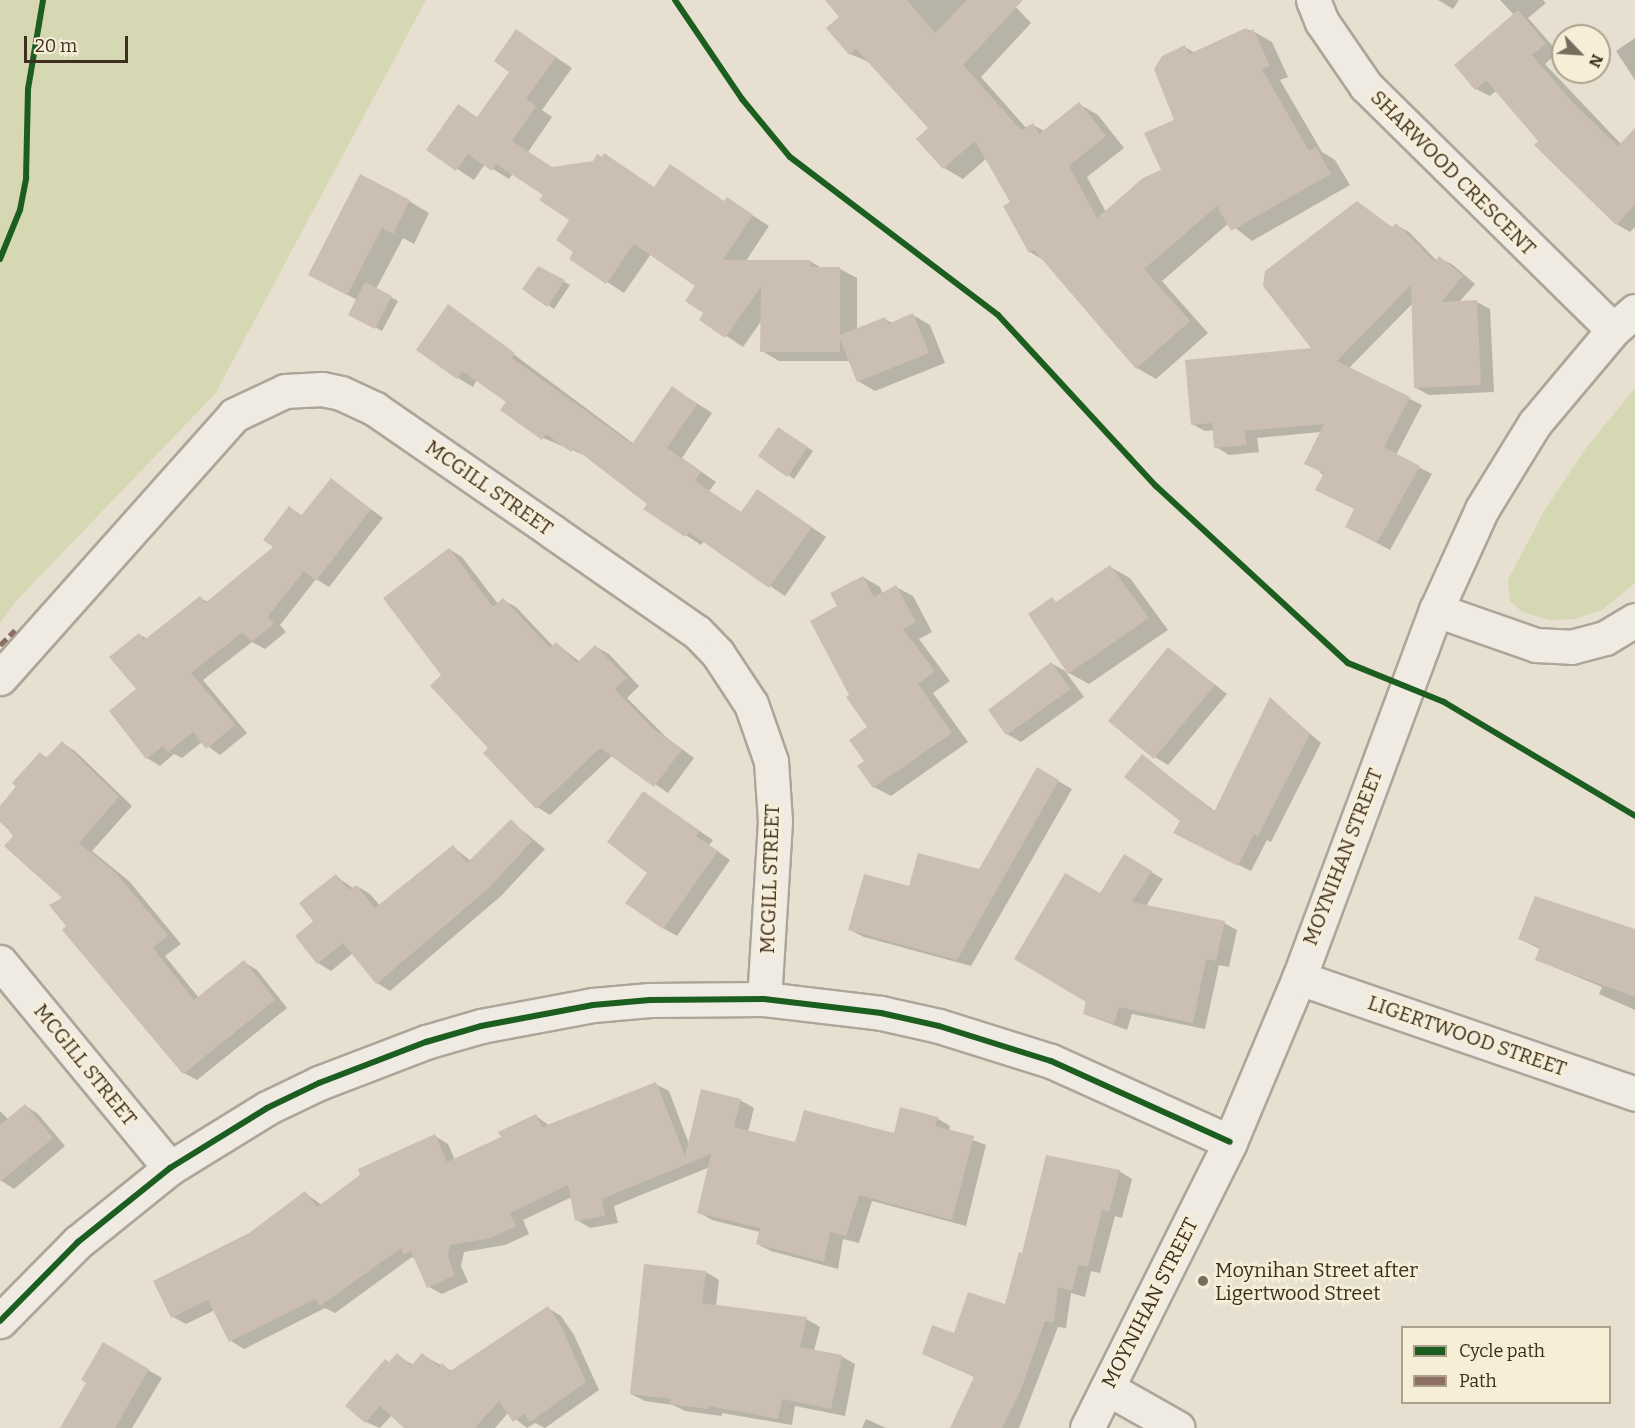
<!DOCTYPE html>
<html>
<head>
<meta charset="utf-8">
<style>
	body { margin:0 }
	#map { position:relative; width:1635px; height:1428px; overflow:hidden; background:#e7e0d1; font-family:Bitter,serif }
	div>[style] { position:absolute }
	.green>* { inset:0; background:#d6d7b3 }
	.shadow>* { inset:0; background:#0003 }
	.building>* { inset:0; background:#cbbfb2 }
	.roads { filter:drop-shadow(2px 0 #ada599) drop-shadow(-2px 0 #ada599) drop-shadow(0 2px #ada599) drop-shadow(0 -2px #ada599) }
	.minor>* { height:33px; margin:-16.5px; padding:0 16.5px; transform-origin:16.5px; border-radius:16.5px; background:#efebe3 }
	.tertiary>* { height:33px; margin:-16.5px; padding:0 16.5px; transform-origin:16.5px; border-radius:16.5px; background:#efebe3 }
	.quiet>* { height:4.5px; margin-top:-2.25px; transform-origin:0; background:repeating-linear-gradient(90deg,#8d6e63 0 9px,transparent 0 13.5px) }
	.cycleway>* { height:6px; margin:-3px; padding:0 3px; transform-origin:3px; border-radius:3px; background:#1b5e20 }
	.dots>* { width:16px; height:16px; translate:-50% -50%; box-sizing:border-box; border:3px solid #f7eed8; border-radius:50% }
	span { translate:-50% -50%; white-space:nowrap; text-align:center; line-height:1.15; -webkit-text-stroke:5px #f7eed8; paint-order:stroke }
	.street-label { font-size:20px; color:#3d2e20 }
	.poi-label { font-size:20px; color:#3d2e20 }
	.left { translate:0 -50%; text-align:left }
	.legend { position:absolute; left:1401px; top:1326px; width:210px; height:78px; box-sizing:border-box; background:#f7eed8; border:2px solid #ada18e; margin:0; padding:8px 10px; list-style:none; font-size:18px; color:#3d2e20 }
	.legend li { display:flex; align-items:center; gap:12px; height:30px }
	.legend b { width:30px; border:2px solid #ada18e }
	.north { position:absolute; left:1551px; top:24px; width:60px; height:60px; box-sizing:border-box; background:#f7eed8; border:2px solid #ada18e; border-radius:50%; rotate:115deg; font-size:16px; font-weight:700; line-height:24px; text-align:center; color:#3d2e20 }
	.north::after { content:''; display:block; margin:auto; width:21px; height:27px; background:#786c5e; clip-path:polygon(50% 0,100% 100%,50% 72%,0 100%) }
	.scale { position:absolute; left:24px; top:36px; width:104px; height:27px; box-sizing:border-box; border:3px solid #3d2e20; border-top:0; padding-left:8px; font-size:18px; line-height:21px; white-space:nowrap; color:#3d2e20; -webkit-text-stroke:4px #f7eed8; paint-order:stroke }
</style>
</head>
<body>
<div id="map">
	<div class="green">
		<div style="clip-path:polygon(0 0,426px 0,215px 394px,16px 601px,0 623px)"></div>
		<div style="clip-path:polygon(1635px 388px,1635px 583px,1602px 610px,1575px 619px,1549px 620px,1522px 612px,1510px 601px,1508px 580px,1544px 511px,1586px 448px)"></div>
	</div>
	<div class="shadow">
		<div style="clip-path:polygon(840px 0,1009px 0,1031px 23px,981px 77px,1027px 129px,1033px 125px,1044px 131px,1079px 104px,1098px 115px,1124px 148px,1087px 177px,1106px 212px,1163px 170px,1176px 121px,1185px 47px,1195px 53px,1245px 29px,1253px 31px,1272px 42px,1288px 77px,1280px 80px,1322px 152px,1335px 160px,1350px 185px,1252px 241px,1229px 223px,1162px 281px,1208px 333px,1156px 379px,1137px 368px,1045px 261px,1030px 252px,1012px 203px,987px 158px,963px 179px,944px 168px,930px 128px,871px 63px,850px 54px)"></div>
		<div style="clip-path:polygon(1438px 0,1459px 0,1453px 9px)"></div>
		<div style="clip-path:polygon(1500px 0,1543px 0,1546px 3px,1528px 18px,1558px 52px,1545px 64px,1621px 144px,1635px 131px,1635px 227px,1630px 232px,1616px 224px,1497px 90px,1490px 96px,1476px 89px,1514px 15px)"></div>
		<div style="clip-path:polygon(517px 31px,572px 68px,542px 110px,552px 117px,528px 152px,553px 168px,725px 202px,727px 199px,769px 226px,746px 261px,810px 261px,823px 269px,840px 269px,857px 278px,857px 330px,885px 319px,892px 323px,913px 315px,930px 325px,945px 363px,875px 391px,858px 381px,850px 361px,779px 361px,762px 351px,762px 320px,743px 347px,701px 319px,705px 313px,697px 285px,651px 254px,624px 293px,571px 258px,575px 251px,571px 220px,545px 195px,513px 173px,509px 179px,485px 164px,474px 180px,428px 150px,479px 118px,511px 71px)"></div>
		<div style="clip-path:polygon(1635px 38px,1635px 80px,1616px 51px)"></div>
		<div style="clip-path:polygon(409px 201px,429px 213px,414px 244px,403px 238px,376px 289px,398px 301px,382px 331px,350px 314px,357px 300px,310px 274px)"></div>
		<div style="clip-path:polygon(1357px 203px,1393px 228px,1396px 225px,1409px 232px,1437px 261px,1440px 258px,1453px 265px,1475px 284px,1459px 302px,1477px 302px,1490px 309px,1494px 392px,1429px 395px,1416px 388px,1413px 303px,1349px 368px,1422px 405px,1396px 455px,1432px 474px,1390px 550px,1360px 534px,1356px 509px,1319px 471px,1321px 432px,1257px 438px,1259px 452px,1229px 455px,1216px 447px,1215px 430px,1205px 431px,1192px 424px,1314px 349px)"></div>
		<div style="clip-path:polygon(538px 268px,570px 285px,554px 309px,548px 305px)"></div>
		<div style="clip-path:polygon(449px 306px,634px 444px,687px 397px,712px 413px,682px 458px,716px 482px,709px 491px,742px 513px,772px 500px,826px 537px,785px 596px,704px 541px,701px 545px,645px 508px,649px 503px,589px 457px,543px 438px,508px 402px,477px 380px,473px 387px,458px 378px)"></div>
		<div style="clip-path:polygon(784px 432px,813px 451px,794px 479px,760px 456px)"></div>
		<div style="clip-path:polygon(331px 480px,383px 518px,329px 587px,316px 579px,280px 625px,286px 632px,265px 649px,252px 642px,203px 680px,247px 733px,220px 755px,202px 742px,182px 758px,174px 754px,160px 766px,147px 758px,138px 690px,139px 634px,147px 639px,200px 598px,208px 602px,276px 547px,290px 508px,303px 516px)"></div>
		<div style="clip-path:polygon(449px 549px,462px 557px,498px 604px,503px 600px,516px 607px,553px 646px,556px 643px,580px 662px,596px 647px,609px 654px,639px 686px,627px 698px,666px 737px,694px 758px,668px 793px,613px 755px,550px 815px,537px 807px,490px 748px,443px 675px)"></div>
		<div style="clip-path:polygon(1110px 567px,1130px 578px,1168px 630px,1089px 684px,1069px 673px,1052px 599px,1058px 603px)"></div>
		<div style="clip-path:polygon(863px 577px,880px 587px,883px 594px,896px 587px,913px 596px,932px 632px,919px 639px,950px 681px,933px 693px,968px 742px,891px 796px,874px 787px,866px 762px,869px 727px,851px 695px,839px 607px)"></div>
		<div style="clip-path:polygon(1169px 649px,1227px 694px,1168px 765px,1155px 757px)"></div>
		<div style="clip-path:polygon(1051px 663px,1065px 671px,1084px 697px,1021px 742px,1007px 734px)"></div>
		<div style="clip-path:polygon(1270px 699px,1321px 743px,1271px 842px,1267px 840px,1251px 871px,1187px 840px,1182px 820px,1142px 756px,1216px 812px)"></div>
		<div style="clip-path:polygon(62px 743px,75px 751px,132px 806px,92px 851px,129px 881px,181px 944px,165px 956px,199px 998px,244px 962px,257px 970px,287px 1008px,197px 1080px,184px 1073px,68px 926px,65px 898px,0 820px,0 808px,40px 754px,48px 758px)"></div>
		<div style="clip-path:polygon(1037px 769px,1072px 789px,971px 966px,864px 937px,850px 930px,910px 888px,979px 871px)"></div>
		<div style="clip-path:polygon(643px 793px,713px 840px,709px 845px,730px 860px,677px 936px,663px 928px,649px 873px)"></div>
		<div style="clip-path:polygon(511px 821px,545px 849px,501px 896px,390px 991px,377px 983px,353px 953px,331px 971px,318px 963px,297px 936px,315px 921px,336px 876px,354px 889px,357px 886px,370px 894px,380px 906px,453px 847px,471px 861px)"></div>
		<div style="clip-path:polygon(1124px 856px,1163px 879px,1146px 906px,1224px 923px,1237px 930px,1229px 967px,1219px 965px,1205px 1029px,1132px 1014px,1127px 1030px,1084px 1014px,1101px 895px)"></div>
		<div style="clip-path:polygon(1635px 930px,1635px 1010px,1599px 994px,1602px 987px,1537px 960px,1540px 949px,1520px 939px)"></div>
		<div style="clip-path:polygon(655px 1084px,669px 1091px,689px 1144px,740px 1100px,754px 1108px,748px 1132px,797px 1144px,895px 1134px,937px 1118px,950px 1126px,949px 1131px,986px 1145px,966px 1226px,872px 1201px,859px 1243px,843px 1239px,838px 1269px,771px 1251px,757px 1244px,760px 1232px,712px 1220px,698px 1212px,710px 1167px,614px 1206px,618px 1223px,590px 1228px,577px 1220px,572px 1197px,523px 1220px,529px 1234px,505px 1245px,464px 1252px,461px 1266px,468px 1282px,442px 1294px,429px 1287px,417px 1260px,412px 1257px,335px 1313px,325px 1308px,244px 1349px,231px 1341px,215px 1310px,186px 1324px,173px 1317px,249px 1234px,305px 1193px,322px 1205px,435px 1136px,448px 1144px,455px 1160px,503px 1138px,536px 1116px,550px 1126px)"></div>
		<div style="clip-path:polygon(26px 1106px,38px 1114px,65px 1146px,14px 1189px,0 1180px,0 1111px,9px 1120px)"></div>
		<div style="clip-path:polygon(1119px 1171px,1132px 1179px,1122px 1218px,1115px 1216px,1100px 1273px,1091px 1271px,1085px 1297px,1071px 1293px,1066px 1328px,1058px 1327px,1019px 1428px,952px 1428px,975px 1377px,924px 1353px,1006px 1306px,1023px 1255px)"></div>
		<div style="clip-path:polygon(706px 1272px,719px 1280px,716px 1306px,806px 1319px,820px 1327px,814px 1351px,841px 1356px,855px 1364px,845px 1416px,795px 1406px,792px 1425px,722px 1413px,722px 1416px,685px 1411px,673px 1405px,645px 1401px,631px 1394px)"></div>
		<div style="clip-path:polygon(548px 1308px,561px 1316px,574px 1335px,599px 1390px,545px 1428px,535px 1423px,527px 1428px,508px 1413px,495px 1428px,407px 1428px,392px 1415px,380px 1428px,366px 1422px,397px 1355px,413px 1365px,422px 1355px,452px 1371px)"></div>
		<div style="clip-path:polygon(103px 1344px,162px 1378px,132px 1428px,61px 1428px,88px 1382px)"></div>
		<div style="clip-path:polygon(866px 1419px,886px 1428px,862px 1428px)"></div>
	</div>
	<div class="building">
		<div style="clip-path:polygon(825px 0,907px 0,935px 33px,967px 0,1023px 0,963px 65px,1021px 130px,1033px 123px,1039px 134px,1079px 102px,1106px 136px,1069px 166px,1097px 218px,1143px 178px,1161px 170px,1144px 133px,1174px 120px,1154px 69px,1162px 56px,1185px 45px,1189px 54px,1246px 28px,1248px 32px,1253px 29px,1270px 66px,1262px 69px,1309px 151px,1316px 147px,1331px 174px,1231px 231px,1217px 206px,1144px 269px,1190px 321px,1136px 369px,1034px 250px,1029px 253px,1003px 206px,1010px 202px,975px 141px,943px 169px,916px 139px,928px 128px,856px 49px,849px 55px,826px 28px,839px 17px)"></div>
		<div style="clip-path:polygon(1518px 10px,1546px 44px,1532px 55px,1572px 102px,1618px 146px,1635px 128px,1635px 205px,1616px 225px,1534px 145px,1538px 141px,1486px 80px,1475px 90px,1454px 65px)"></div>
		<div style="clip-path:polygon(516px 29px,556px 57px,526px 99px,536px 106px,512px 141px,552px 167px,593px 161px,597px 154px,602px 157px,604px 153px,654px 187px,670px 164px,724px 201px,727px 197px,753px 215px,723px 260px,810px 260px,811px 267px,840px 267px,840px 335px,885px 317px,888px 324px,913px 313px,929px 353px,857px 382px,840px 339px,840px 352px,760px 352px,761px 287px,725px 338px,699px 320px,703px 313px,685px 301px,695px 286px,634px 244px,606px 284px,569px 259px,573px 252px,556px 240px,569px 220px,539px 200px,543px 195px,496px 164px,492px 171px,468px 154px,456px 171px,426px 150px,458px 104px,477px 117px,509px 72px,494px 61px)"></div>
		<div style="clip-path:polygon(360px 174px,410px 200px,393px 234px,382px 228px,347px 295px,308px 275px)"></div>
		<div style="clip-path:polygon(1357px 201px,1392px 227px,1396px 223px,1435px 262px,1439px 256px,1463px 276px,1441px 302px,1477px 300px,1481px 385px,1414px 388px,1411px 285px,1337px 361px,1410px 397px,1384px 447px,1420px 466px,1377px 543px,1345px 527px,1354px 509px,1315px 490px,1324px 473px,1304px 464px,1324px 424px,1245px 431px,1247px 445px,1214px 448px,1212px 423px,1191px 425px,1185px 360px,1311px 348px,1263px 286px,1265px 271px)"></div>
		<div style="clip-path:polygon(538px 266px,565px 280px,547px 307px,522px 289px)"></div>
		<div style="clip-path:polygon(365px 282px,392px 296px,375px 329px,348px 315px)"></div>
		<div style="clip-path:polygon(448px 304px,515px 353px,512px 358px,632px 444px,672px 386px,697px 404px,667px 448px,701px 472px,695px 481px,741px 512px,757px 489px,812px 527px,769px 588px,689px 532px,685px 537px,643px 509px,647px 504px,574px 448px,571px 452px,546px 434px,542px 440px,500px 410px,506px 402px,462px 371px,457px 379px,416px 350px)"></div>
		<div style="clip-path:polygon(778px 427px,808px 447px,787px 477px,758px 456px)"></div>
		<div style="clip-path:polygon(331px 478px,371px 509px,316px 581px,304px 571px,268px 616px,274px 624px,251px 642px,243px 632px,191px 673px,235px 725px,206px 749px,193px 732px,168px 752px,163px 746px,146px 759px,109px 711px,136px 689px,109px 657px,139px 633px,144px 640px,200px 596px,205px 603px,273px 547px,263px 540px,289px 506px,301px 516px)"></div>
		<div style="clip-path:polygon(449px 548px,493px 607px,503px 598px,550px 648px,556px 642px,577px 663px,595px 645px,627px 678px,615px 689px,652px 728px,682px 749px,654px 787px,600px 748px,536px 809px,483px 753px,488px 748px,430px 686px,441px 675px,383px 598px)"></div>
		<div style="clip-path:polygon(1110px 565px,1149px 618px,1068px 674px,1028px 614px,1052px 597px,1056px 602px)"></div>
		<div style="clip-path:polygon(863px 576px,874px 597px,896px 585px,916px 622px,903px 629px,935px 671px,918px 684px,952px 733px,873px 788px,857px 766px,864px 761px,849px 740px,867px 727px,846px 697px,849px 695px,810px 621px,837px 606px,830px 593px)"></div>
		<div style="clip-path:polygon(1168px 647px,1215px 685px,1154px 759px,1108px 721px)"></div>
		<div style="clip-path:polygon(1051px 662px,1071px 689px,1006px 735px,988px 710px)"></div>
		<div style="clip-path:polygon(1270px 697px,1310px 734px,1258px 836px,1254px 834px,1238px 866px,1173px 833px,1180px 821px,1124px 777px,1142px 754px,1214px 812px)"></div>
		<div style="clip-path:polygon(62px 741px,119px 797px,79px 843px,115px 872px,168px 935px,153px 948px,194px 1000px,244px 960px,275px 1000px,183px 1074px,62px 930px,66px 926px,49px 905px,62px 898px,4px 846px,14px 835px,0 822px,0 806px,16px 787px,12px 783px,40px 752px,46px 758px)"></div>
		<div style="clip-path:polygon(1037px 767px,1059px 780px,957px 960px,848px 930px,864px 874px,909px 886px,918px 853px,979px 869px)"></div>
		<div style="clip-path:polygon(643px 791px,700px 831px,696px 836px,718px 851px,663px 929px,625px 903px,647px 873px,607px 842px)"></div>
		<div style="clip-path:polygon(511px 819px,532px 841px,488px 889px,376px 984px,343px 943px,317px 964px,295px 936px,313px 921px,299px 903px,336px 874px,349px 890px,356px 885px,375px 908px,453px 845px,467px 863px)"></div>
		<div style="clip-path:polygon(1124px 854px,1152px 871px,1132px 902px,1225px 921px,1216px 961px,1206px 959px,1193px 1023px,1119px 1007px,1114px 1024px,1083px 1014px,1086px 1002px,1014px 959px,1065px 873px,1100px 893px)"></div>
		<div style="clip-path:polygon(1535px 896px,1635px 929px,1635px 997px,1535px 960px,1540px 947px,1518px 939px)"></div>
		<div style="clip-path:polygon(656px 1082px,685px 1156px,701px 1089px,741px 1099px,734px 1127px,795px 1142px,804px 1110px,894px 1133px,900px 1107px,938px 1117px,935px 1126px,974px 1136px,952px 1220px,859px 1195px,846px 1236px,830px 1232px,824px 1262px,756px 1244px,760px 1228px,697px 1213px,711px 1154px,602px 1199px,605px 1216px,575px 1221px,568px 1185px,510px 1213px,516px 1226px,491px 1238px,450px 1245px,448px 1257px,455px 1275px,427px 1288px,411px 1251px,403px 1254px,401px 1248px,320px 1306px,315px 1299px,229px 1342px,208px 1300px,171px 1318px,153px 1281px,249px 1233px,305px 1191px,317px 1207px,360px 1175px,358px 1169px,435px 1134px,447px 1162px,501px 1137px,498px 1132px,536px 1114px,542px 1127px)"></div>
		<div style="clip-path:polygon(25px 1104px,53px 1138px,0 1182px,0 1125px)"></div>
		<div style="clip-path:polygon(1046px 1155px,1120px 1170px,1109px 1212px,1102px 1210px,1088px 1267px,1078px 1265px,1072px 1291px,1058px 1287px,1054px 1322px,1045px 1321px,1020px 1392px,1002px 1428px,950px 1428px,974px 1377px,922px 1354px,932px 1325px,954px 1333px,968px 1292px,1005px 1304px,1019px 1252px,1022px 1253px)"></div>
		<div style="clip-path:polygon(644px 1264px,706px 1271px,702px 1303px,807px 1317px,800px 1347px,842px 1355px,831px 1409px,782px 1399px,778px 1419px,709px 1406px,708px 1409px,670px 1404px,671px 1399px,630px 1394px)"></div>
		<div style="clip-path:polygon(548px 1306px,561px 1326px,586px 1382px,530px 1422px,524px 1414px,513px 1422px,499px 1401px,475px 1428px,404px 1428px,380px 1406px,365px 1423px,345px 1406px,385px 1359px,389px 1362px,397px 1353px,411px 1366px,422px 1353px,439px 1367px,442px 1363px,450px 1371px)"></div>
		<div style="clip-path:polygon(103px 1342px,149px 1369px,115px 1428px,60px 1428px,86px 1383px,81px 1380px)"></div>
	</div>
	<div class="roads">
		<div class="minor">
			<div style="left:1313px;top:0;width:24px;rotate:68deg"></div>
			<div style="left:1322px;top:22px;width:78px;rotate:55.5deg"></div>
			<div style="left:1366px;top:86px;width:347px;rotate:44.6deg"></div>
			<div style="left:1436px;top:610px;width:106px;rotate:19.3deg"></div>
			<div style="left:1536px;top:645px;width:35px;rotate:3deg"></div>
			<div style="left:1571px;top:647px;width:35px;rotate:-15deg"></div>
			<div style="left:1605px;top:638px;width:35px;rotate:-31deg"></div>
			<div style="left:0;top:678px;width:352px;rotate:-48.3deg"></div>
			<div style="left:234px;top:415px;width:56px;rotate:-25.2deg"></div>
			<div style="left:285px;top:391px;width:37px;rotate:-3deg"></div>
			<div style="left:322px;top:389px;width:19px;rotate:12deg"></div>
			<div style="left:341px;top:393px;width:38px;rotate:25deg"></div>
			<div style="left:375px;top:409px;width:216px;rotate:34.6deg"></div>
			<div style="left:553px;top:532px;width:175px;rotate:34.8deg"></div>
			<div style="left:697px;top:632px;width:30px;rotate:46deg"></div>
			<div style="left:718px;top:654px;width:60px;rotate:56.6deg"></div>
			<div style="left:751px;top:704px;width:60px;rotate:70.7deg"></div>
			<div style="left:771px;top:761px;width:60px;rotate:86.2deg"></div>
			<div style="left:775px;top:821px;width:178px;rotate:93.5deg"></div>
			<div style="left:0;top:962px;width:267px;rotate:50.5deg"></div>
			<div style="left:1299px;top:978px;width:355px;rotate:19deg"></div>
			<div style="left:0;top:1321px;width:111px;rotate:-45.4deg"></div>
			<div style="left:78px;top:1242px;width:118px;rotate:-38.8deg"></div>
			<div style="left:170px;top:1168px;width:114px;rotate:-31.7deg"></div>
			<div style="left:267px;top:1108px;width:58px;rotate:-25.7deg"></div>
			<div style="left:319px;top:1083px;width:115px;rotate:-21deg"></div>
			<div style="left:426px;top:1042px;width:57px;rotate:-16.2deg"></div>
			<div style="left:481px;top:1026px;width:114px;rotate:-10.6deg"></div>
			<div style="left:593px;top:1005px;width:57px;rotate:-5deg"></div>
			<div style="left:650px;top:1000px;width:114px;rotate:-0.5deg"></div>
			<div style="left:764px;top:999px;width:118px;rotate:6.8deg"></div>
			<div style="left:881px;top:1013px;width:59px;rotate:12.6deg"></div>
			<div style="left:939px;top:1026px;width:117px;rotate:17.4deg"></div>
			<div style="left:1051px;top:1061px;width:196px;rotate:24.3deg"></div>
			<div style="left:1107px;top:1388px;width:81px;rotate:29.4deg"></div>
		</div>
		<div class="tertiary">
			<div style="left:1087px;top:1428px;width:320px;rotate:-63.4deg"></div>
			<div style="left:1230px;top:1142px;width:178px;rotate:-67.2deg"></div>
			<div style="left:1299px;top:978px;width:393px;rotate:-69.6deg"></div>
			<div style="left:1436px;top:610px;width:111px;rotate:-65.5deg"></div>
			<div style="left:1482px;top:509px;width:101px;rotate:-58.4deg"></div>
			<div style="left:1535px;top:423px;width:121px;rotate:-50deg"></div>
			<div style="left:1613px;top:330px;width:29px;rotate:-41deg"></div>
		</div>
	</div>
	<div class="quiet">
		<div style="left:0;top:645px;width:21px;rotate:-45deg"></div>
	</div>
	<div class="cycleway">
		<div style="left:675px;top:0;width:120px;rotate:55.9deg"></div>
		<div style="left:742px;top:99px;width:75px;rotate:50.4deg"></div>
		<div style="left:790px;top:157px;width:261px;rotate:37.2deg"></div>
		<div style="left:998px;top:315px;width:233px;rotate:47.3deg"></div>
		<div style="left:1156px;top:486px;width:261px;rotate:42.7deg"></div>
		<div style="left:1348px;top:663px;width:104px;rotate:22.1deg"></div>
		<div style="left:1444px;top:702px;width:222px;rotate:30.8deg"></div>
		<div style="left:0;top:259px;width:53px;rotate:-67.8deg"></div>
		<div style="left:20px;top:210px;width:33px;rotate:-79deg"></div>
		<div style="left:26px;top:178px;width:89px;rotate:-88.7deg"></div>
		<div style="left:28px;top:89px;width:90px;rotate:-80.4deg"></div>
		<div style="left:0;top:1321px;width:111px;rotate:-45.4deg"></div>
		<div style="left:78px;top:1242px;width:118px;rotate:-38.8deg"></div>
		<div style="left:170px;top:1168px;width:114px;rotate:-31.7deg"></div>
		<div style="left:267px;top:1108px;width:58px;rotate:-25.7deg"></div>
		<div style="left:319px;top:1083px;width:115px;rotate:-21deg"></div>
		<div style="left:426px;top:1042px;width:57px;rotate:-16.2deg"></div>
		<div style="left:481px;top:1026px;width:114px;rotate:-10.6deg"></div>
		<div style="left:593px;top:1005px;width:57px;rotate:-5deg"></div>
		<div style="left:650px;top:1000px;width:114px;rotate:-0.5deg"></div>
		<div style="left:764px;top:999px;width:118px;rotate:6.8deg"></div>
		<div style="left:881px;top:1013px;width:59px;rotate:12.6deg"></div>
		<div style="left:939px;top:1026px;width:117px;rotate:17.4deg"></div>
		<div style="left:1051px;top:1061px;width:196px;rotate:24.3deg"></div>
	</div>
	<div class="dots">
		<div style="left:1203px;top:1281px;background:#786c5e"></div>
	</div>
	<div class="street-label">
		<span style="left:1453px;top:173px;rotate:45deg">SHARWOOD CRESCENT</span>
		<span style="left:489px;top:488px;rotate:35deg">MCGILL STREET</span>
		<span style="left:1343px;top:857px;rotate:-69deg">MOYNIHAN STREET</span>
		<span style="left:770px;top:879px;rotate:-88deg">MCGILL STREET</span>
		<span style="left:1467px;top:1036px;rotate:19deg">LIGERTWOOD STREET</span>
		<span style="left:85px;top:1065px;rotate:51deg">MCGILL STREET</span>
		<span style="left:1150px;top:1303px;rotate:-63deg">MOYNIHAN STREET</span>
	</div>
	<div class="poi-label">
		<span class="left" style="left:1215px;top:1282px">Moynihan Street after<br>Ligertwood Street</span>
	</div>
	<ul class="legend">
	<li><b style="height:8px;background:#1b5e20"></b>Cycle path</li>
	<li><b style="height:8px;background:#8d6e63"></b>Path</li>
	</ul>
	<div class="north">N</div>
	<div class="scale">20 m</div>
</div>
</body>
</html>
